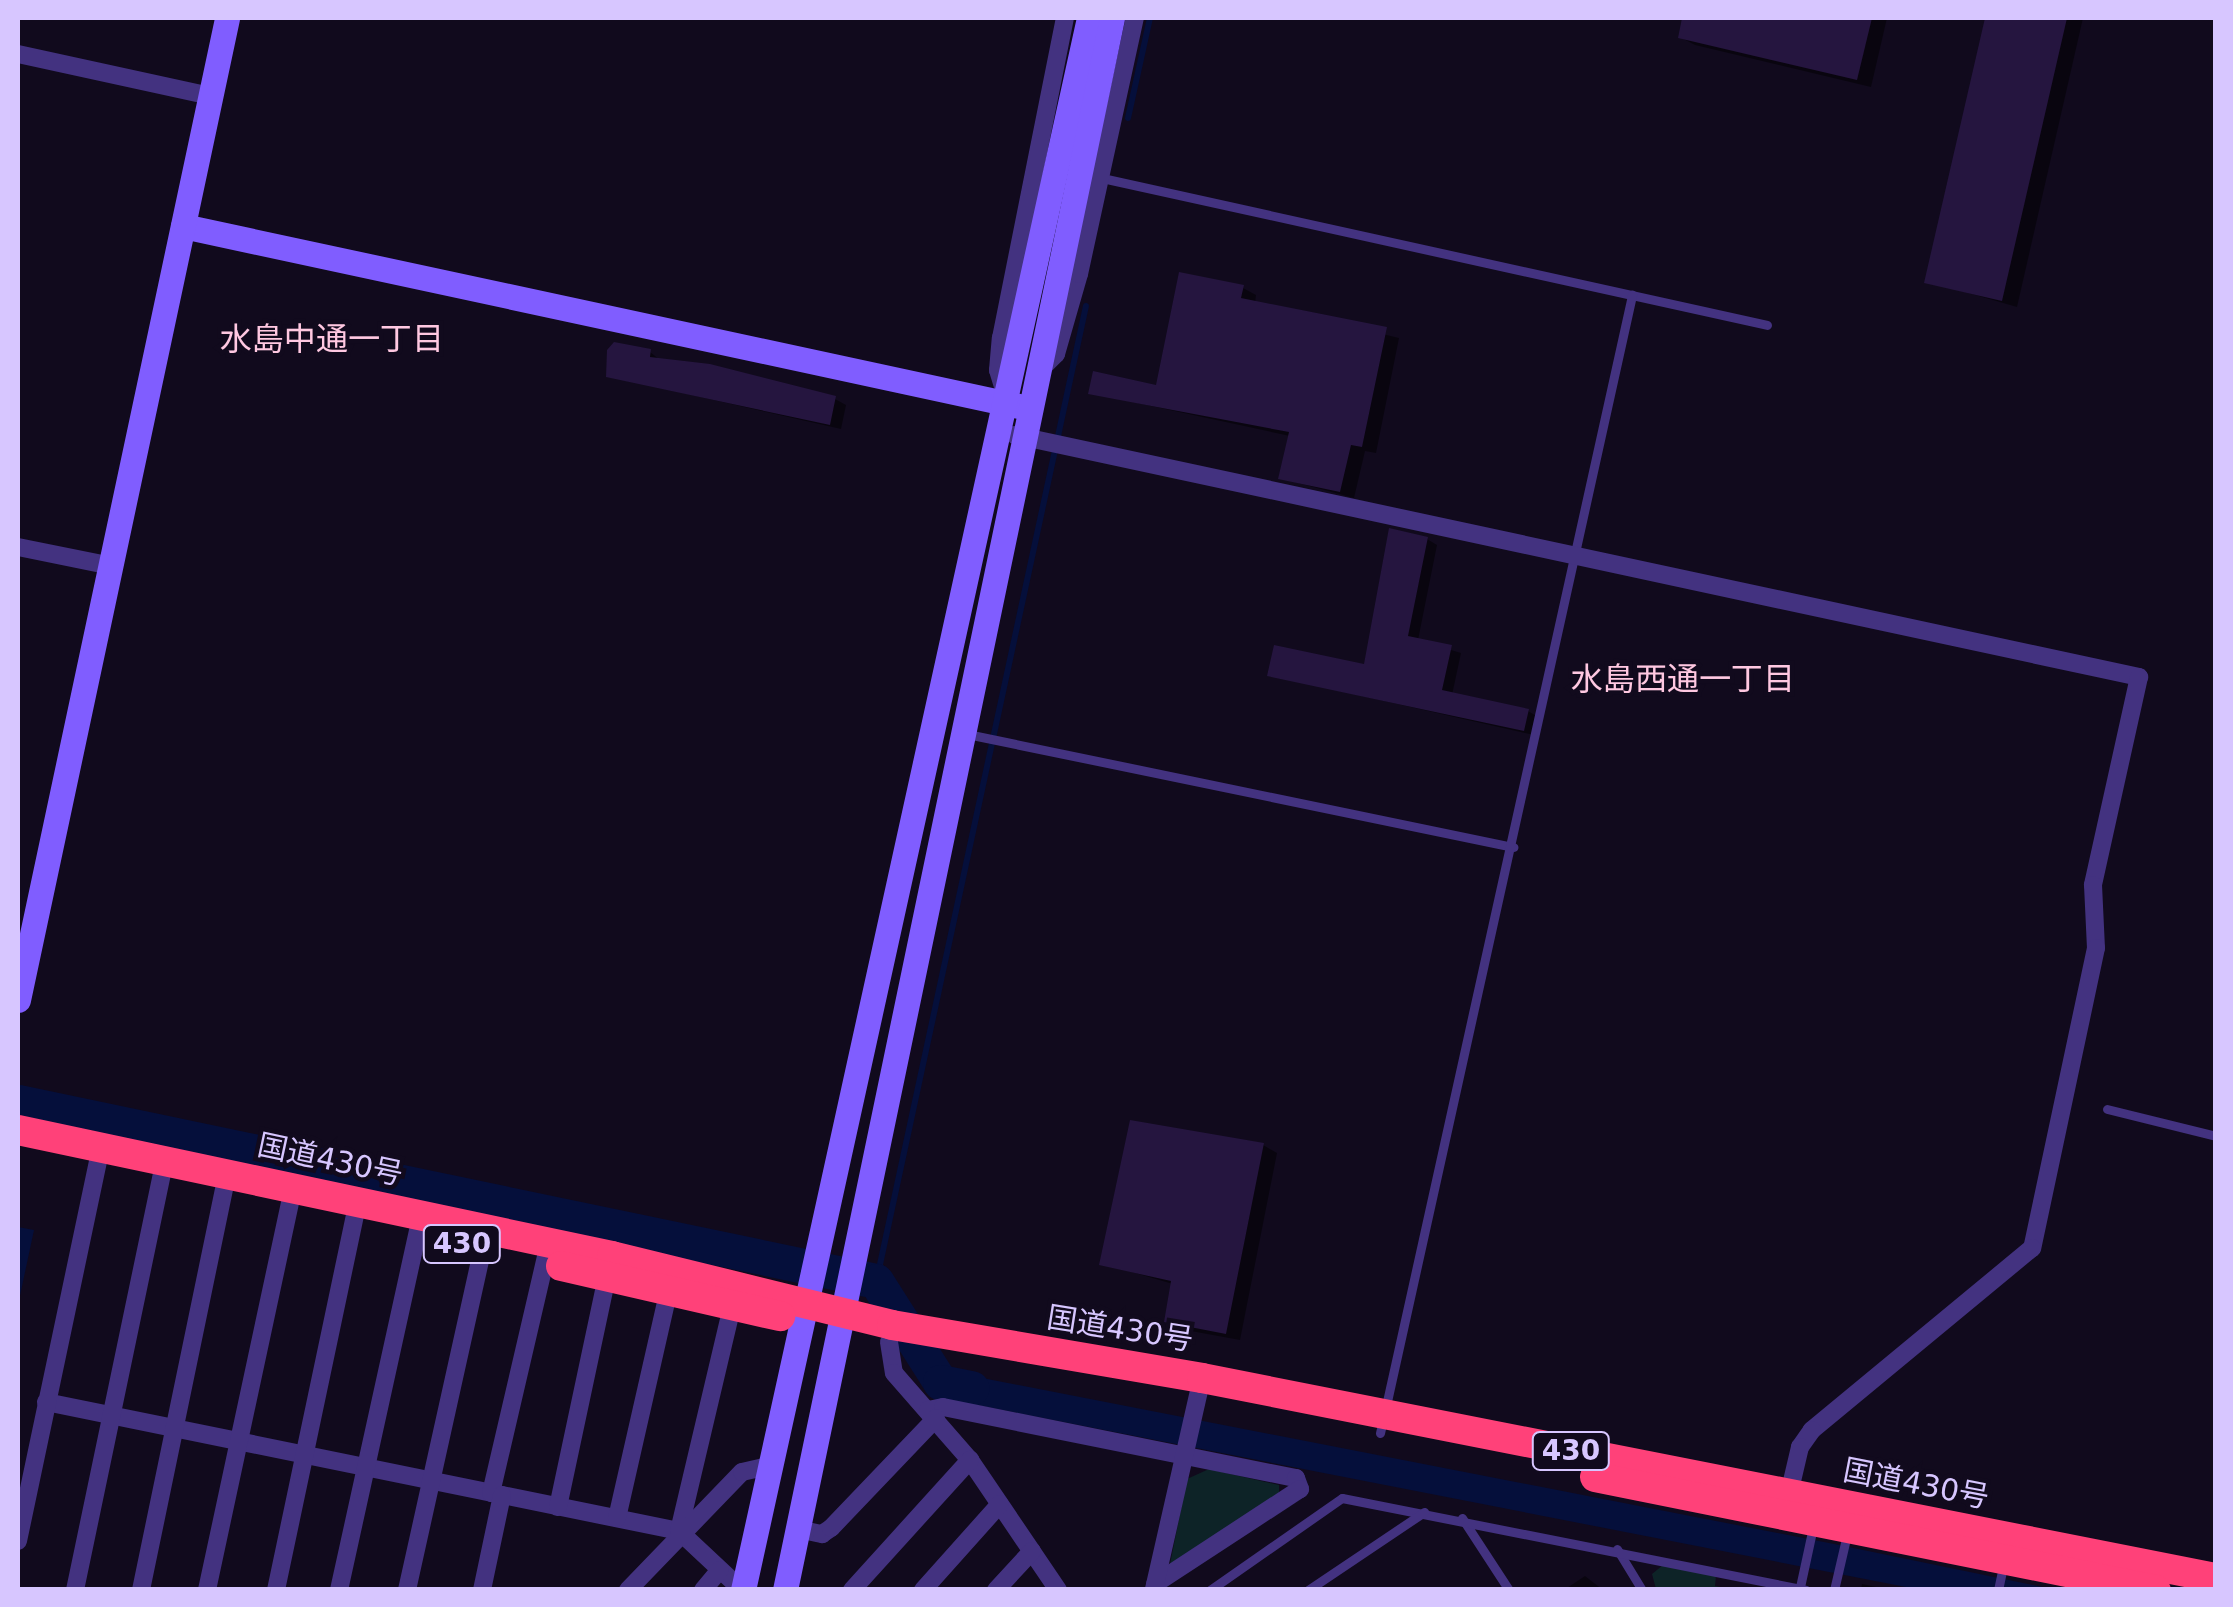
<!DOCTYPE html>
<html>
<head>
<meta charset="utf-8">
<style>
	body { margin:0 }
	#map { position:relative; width:2233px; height:1607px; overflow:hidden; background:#110a1d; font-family:"DejaVu Sans","Noto Sans JP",sans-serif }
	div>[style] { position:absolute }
	.green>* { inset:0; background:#0d2327 }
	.water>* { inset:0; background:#050f3b }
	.shadow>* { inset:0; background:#0007 }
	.stream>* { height:6px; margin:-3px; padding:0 3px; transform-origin:3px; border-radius:3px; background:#050f3b }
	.river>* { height:35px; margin:-17.5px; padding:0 17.5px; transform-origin:17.5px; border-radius:17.5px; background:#050f3b }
	.building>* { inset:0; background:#25153f }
	.lane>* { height:9px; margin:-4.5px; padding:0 4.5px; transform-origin:4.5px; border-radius:4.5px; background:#433280 }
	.street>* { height:18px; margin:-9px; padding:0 9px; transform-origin:9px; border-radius:9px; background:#433280 }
	.secondary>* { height:25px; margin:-12.5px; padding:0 12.5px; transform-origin:12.5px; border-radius:12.5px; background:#805dff }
	.highway>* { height:30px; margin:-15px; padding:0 15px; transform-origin:15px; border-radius:15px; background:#ff4179 }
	span { translate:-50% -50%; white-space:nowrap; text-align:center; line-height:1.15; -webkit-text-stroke:9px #110a1d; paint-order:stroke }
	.shield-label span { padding:2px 8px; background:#110a1d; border:2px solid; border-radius:8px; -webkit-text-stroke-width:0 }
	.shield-label { font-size:28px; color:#d7c6ff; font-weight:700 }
	.street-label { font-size:30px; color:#d7c6ff }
	.neighbourhood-label { font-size:32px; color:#ffc8e1 }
	.frame { position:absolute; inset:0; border:20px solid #d7c6ff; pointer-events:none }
</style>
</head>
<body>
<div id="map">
	<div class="green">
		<div style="clip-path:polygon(1209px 1469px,1279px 1485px,1279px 1493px,1170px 1564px,1187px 1479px)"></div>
		<div style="clip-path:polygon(1663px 1565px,1716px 1576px,1715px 1586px,1731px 1589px,1656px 1589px,1652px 1574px)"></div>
	</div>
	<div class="water">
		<div style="clip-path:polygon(18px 1227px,34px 1230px,18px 1305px)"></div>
		<div style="clip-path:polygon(876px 1264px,885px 1266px,900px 1293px,871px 1285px)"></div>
		<div style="clip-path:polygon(916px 1365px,1834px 1544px,2052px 1589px,1916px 1589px,941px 1398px)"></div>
	</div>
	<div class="shadow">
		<div style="clip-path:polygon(1685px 18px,1887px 18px,1871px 87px,1695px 45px,1680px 37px)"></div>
		<div style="clip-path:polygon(1987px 18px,2083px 18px,2017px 307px,1927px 281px)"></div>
		<div style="clip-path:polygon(1243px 288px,1256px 295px,1255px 303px,1399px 338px,1376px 453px,1365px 451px,1354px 498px,1280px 478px,1290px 436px,1091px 393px,1158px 388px)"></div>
		<div style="clip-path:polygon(650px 352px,660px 360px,835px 399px,846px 405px,841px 429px,609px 376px)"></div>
		<div style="clip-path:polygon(1427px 539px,1437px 545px,1418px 640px,1461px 653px,1452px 695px,1528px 711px,1538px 717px,1534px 735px,1270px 675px,1366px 667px)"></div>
		<div style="clip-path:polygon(1263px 1145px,1277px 1153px,1240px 1340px,1180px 1329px,1166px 1321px,1173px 1284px,1101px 1263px)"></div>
		<div style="clip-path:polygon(1585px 1576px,1603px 1590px,1564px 1590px)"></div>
		<div style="clip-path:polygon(1862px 1584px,1890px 1590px,1861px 1590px)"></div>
	</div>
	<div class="stream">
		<div style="left:1128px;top:118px;width:102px;rotate:-77.6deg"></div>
		<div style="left:18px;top:1090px;width:808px;rotate:11.78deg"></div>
		<div style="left:821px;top:1258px;width:28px;rotate:13deg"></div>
		<div style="left:879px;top:1269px;width:985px;rotate:-77.87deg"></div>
	</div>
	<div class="river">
		<div style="left:18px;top:1102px;width:876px;rotate:11.78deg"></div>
		<div style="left:876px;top:1281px;width:120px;rotate:57.6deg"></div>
		<div style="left:940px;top:1382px;width:32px;rotate:11deg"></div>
	</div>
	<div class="building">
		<div style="clip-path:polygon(1682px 18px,1872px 18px,1857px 80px,1678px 38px)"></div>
		<div style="clip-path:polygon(1985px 18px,2067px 18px,2002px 301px,1924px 283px)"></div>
		<div style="clip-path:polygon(1179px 272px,1244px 285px,1241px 298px,1387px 327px,1362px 447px,1351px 445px,1340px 492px,1278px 479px,1289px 432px,1088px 394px,1093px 371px,1156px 385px)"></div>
		<div style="clip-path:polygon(614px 342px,651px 349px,650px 357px,710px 364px,836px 396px,830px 425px,606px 377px,607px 350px)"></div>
		<div style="clip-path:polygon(1389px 528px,1428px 537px,1408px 636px,1452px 645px,1442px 690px,1529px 709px,1524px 731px,1267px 676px,1274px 645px,1364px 664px)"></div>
		<div style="clip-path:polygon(1130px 1120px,1264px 1143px,1226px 1334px,1164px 1322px,1171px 1281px,1099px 1265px)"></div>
	</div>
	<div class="lane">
		<div style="left:1102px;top:178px;width:681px;rotate:12.46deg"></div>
		<div style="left:967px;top:734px;width:558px;rotate:11.69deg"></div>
		<div style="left:2107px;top:1109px;width:112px;rotate:13.9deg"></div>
		<div style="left:1380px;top:1433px;width:1166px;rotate:-77.51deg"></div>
		<div style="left:1462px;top:1518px;width:86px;rotate:56.9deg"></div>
		<div style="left:1617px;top:1549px;width:48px;rotate:58.6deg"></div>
		<div style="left:1800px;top:1587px;width:61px;rotate:-77.8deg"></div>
		<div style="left:1210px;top:1590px;width:161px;rotate:-34.9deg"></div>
		<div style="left:1342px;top:1498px;width:473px;rotate:11.2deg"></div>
		<div style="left:1308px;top:1590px;width:140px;rotate:-33.9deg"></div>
		<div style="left:1834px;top:1590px;width:57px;rotate:-76.9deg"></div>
		<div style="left:1998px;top:1590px;width:24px;rotate:-78deg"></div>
	</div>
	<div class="street">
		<div style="left:18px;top:54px;width:197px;rotate:12.3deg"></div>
		<div style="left:1037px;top:373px;width:27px;rotate:-45deg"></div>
		<div style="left:1056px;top:354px;width:83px;rotate:-74deg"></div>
		<div style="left:1079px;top:274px;width:262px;rotate:-77.7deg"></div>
		<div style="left:1005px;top:393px;width:24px;rotate:-107deg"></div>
		<div style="left:998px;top:370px;width:32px;rotate:-85deg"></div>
		<div style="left:1001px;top:338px;width:326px;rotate:-78.7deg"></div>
		<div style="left:1015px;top:435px;width:1150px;rotate:12.15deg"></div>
		<div style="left:2139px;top:677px;width:213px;rotate:102.5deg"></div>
		<div style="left:2093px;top:885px;width:63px;rotate:87.3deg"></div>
		<div style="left:2096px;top:948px;width:307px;rotate:102deg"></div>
		<div style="left:2032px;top:1248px;width:286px;rotate:140.4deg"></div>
		<div style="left:1812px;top:1430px;width:21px;rotate:125deg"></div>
		<div style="left:1800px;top:1447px;width:48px;rotate:103.2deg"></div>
		<div style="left:18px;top:547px;width:95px;rotate:11.5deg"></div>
		<div style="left:889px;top:1342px;width:31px;rotate:81deg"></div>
		<div style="left:894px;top:1373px;width:116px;rotate:48.9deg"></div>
		<div style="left:970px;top:1460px;width:157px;rotate:55.9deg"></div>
		<div style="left:46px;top:1402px;width:646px;rotate:11.52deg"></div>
		<div style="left:679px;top:1531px;width:86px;rotate:43.1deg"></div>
		<div style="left:928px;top:1410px;width:15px;rotate:-11deg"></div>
		<div style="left:943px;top:1407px;width:360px;rotate:11.4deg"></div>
		<div style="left:1296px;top:1478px;width:12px;rotate:70deg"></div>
		<div style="left:1300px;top:1489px;width:173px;rotate:146.8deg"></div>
		<div style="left:491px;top:1493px;width:256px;rotate:-76.9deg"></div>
		<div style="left:558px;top:1507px;width:244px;rotate:-78deg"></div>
		<div style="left:617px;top:1518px;width:239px;rotate:-77.2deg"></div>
		<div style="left:798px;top:1529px;width:25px;rotate:12deg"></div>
		<div style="left:822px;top:1534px;width:11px;rotate:-34deg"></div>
		<div style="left:831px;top:1528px;width:152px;rotate:-46.3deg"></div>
		<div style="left:679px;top:1531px;width:239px;rotate:-76.7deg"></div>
		<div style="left:18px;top:1541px;width:403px;rotate:-78.1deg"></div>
		<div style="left:1154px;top:1589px;width:216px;rotate:-77.2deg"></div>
		<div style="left:75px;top:1590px;width:438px;rotate:-78.2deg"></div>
		<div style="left:141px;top:1590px;width:425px;rotate:-78.3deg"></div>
		<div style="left:207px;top:1590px;width:411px;rotate:-77.9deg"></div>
		<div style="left:276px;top:1590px;width:397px;rotate:-78.1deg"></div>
		<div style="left:339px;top:1590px;width:383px;rotate:-77.6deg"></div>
		<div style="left:407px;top:1590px;width:369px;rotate:-77.5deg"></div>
		<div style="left:482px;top:1590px;width:97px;rotate:-78.1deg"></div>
		<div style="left:628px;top:1590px;width:164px;rotate:-46deg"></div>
		<div style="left:742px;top:1472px;width:28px;rotate:-13deg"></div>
		<div style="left:703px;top:1590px;width:26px;rotate:-50deg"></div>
		<div style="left:852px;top:1590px;width:176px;rotate:-47.8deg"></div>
		<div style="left:923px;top:1590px;width:115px;rotate:-48.2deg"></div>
		<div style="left:996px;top:1590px;width:53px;rotate:-47.3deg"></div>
	</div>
	<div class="secondary">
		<div style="left:183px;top:226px;width:855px;rotate:12.15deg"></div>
		<div style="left:18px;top:1000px;width:1004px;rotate:-77.98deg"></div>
		<div style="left:743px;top:1590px;width:1610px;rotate:-77.59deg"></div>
		<div style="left:785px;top:1590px;width:1606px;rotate:-78.25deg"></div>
	</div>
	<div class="highway">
		<div style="left:18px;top:1130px;width:607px;rotate:11.98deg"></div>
		<div style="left:612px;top:1256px;width:288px;rotate:13.8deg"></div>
		<div style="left:892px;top:1325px;width:314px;rotate:9.7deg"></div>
		<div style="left:1202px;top:1378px;width:1034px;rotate:11.16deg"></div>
		<div style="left:561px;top:1266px;width:225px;rotate:12.9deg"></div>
		<div style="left:1595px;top:1477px;width:572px;rotate:11.39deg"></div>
	</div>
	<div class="shield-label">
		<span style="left:462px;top:1244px">430</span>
		<span style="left:1571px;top:1451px">430</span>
	</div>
	<div class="street-label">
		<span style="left:330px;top:1160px;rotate:12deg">国道430号</span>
		<span style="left:1120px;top:1329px;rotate:9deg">国道430号</span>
		<span style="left:1916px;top:1484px;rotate:11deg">国道430号</span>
	</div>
	<div class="neighbourhood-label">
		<span style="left:332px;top:339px">水島中通一丁目</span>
		<span style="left:1683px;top:679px">水島西通一丁目</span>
	</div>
	<div class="frame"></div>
</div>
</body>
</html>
